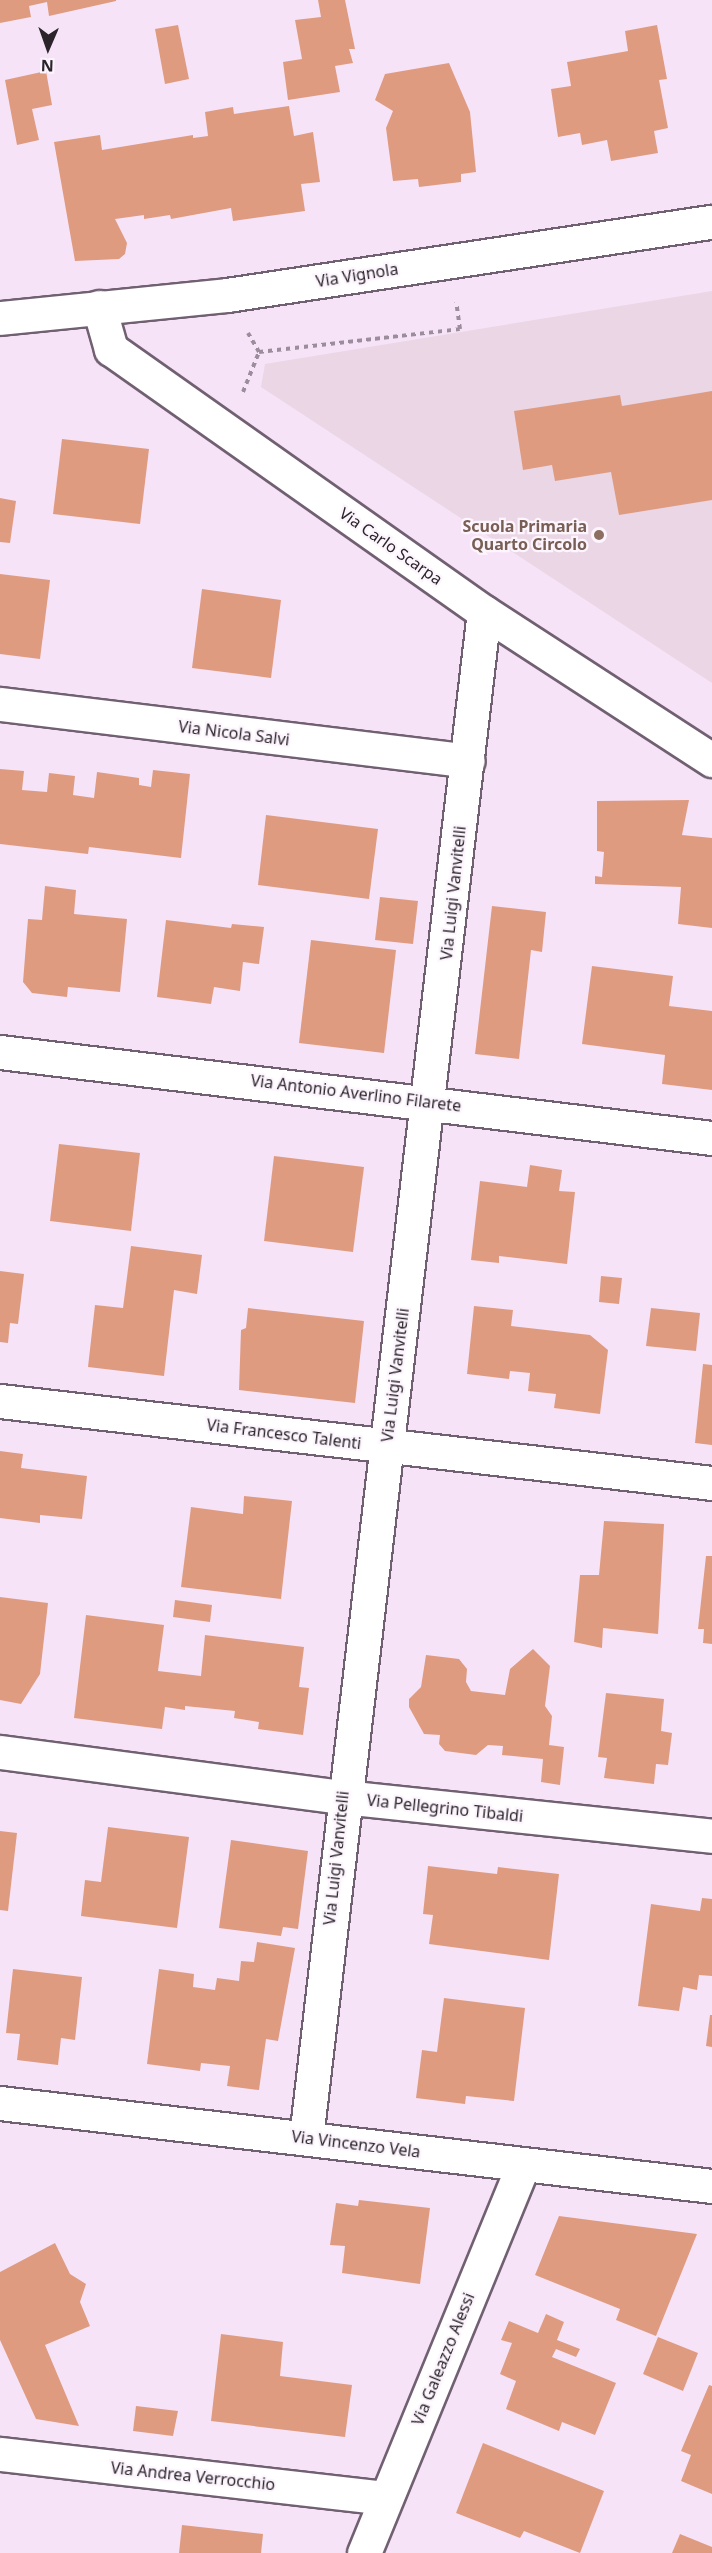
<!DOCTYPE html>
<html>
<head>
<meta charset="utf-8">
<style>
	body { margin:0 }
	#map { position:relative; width:712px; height:2553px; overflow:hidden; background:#f7e3f7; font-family:"Noto Sans",sans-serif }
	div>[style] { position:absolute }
	.education>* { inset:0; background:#ead6e4 }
	.building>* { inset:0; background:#df9b80 }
	.path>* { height:4px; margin-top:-2px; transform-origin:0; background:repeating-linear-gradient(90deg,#9b8d9b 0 4.5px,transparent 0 9px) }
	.roads { filter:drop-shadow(2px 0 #716071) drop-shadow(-2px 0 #716071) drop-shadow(0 2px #716071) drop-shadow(0 -2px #716071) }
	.minor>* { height:33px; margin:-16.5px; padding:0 16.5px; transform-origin:16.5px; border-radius:16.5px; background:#fff }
	.dots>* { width:16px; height:16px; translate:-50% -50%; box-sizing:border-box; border:3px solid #fdf5fd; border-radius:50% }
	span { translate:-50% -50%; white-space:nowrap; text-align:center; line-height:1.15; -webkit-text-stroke:4.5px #fdf5fd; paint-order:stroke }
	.street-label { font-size:16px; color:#2b242b }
	.education-label { font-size:16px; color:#785e54; font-weight:700 }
	.right { translate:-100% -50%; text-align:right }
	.north { position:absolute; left:18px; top:18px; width:60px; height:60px; -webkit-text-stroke:4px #fdf5fd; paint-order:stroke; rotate:182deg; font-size:16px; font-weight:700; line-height:24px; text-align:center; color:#2b242b }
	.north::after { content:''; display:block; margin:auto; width:21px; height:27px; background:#2b242b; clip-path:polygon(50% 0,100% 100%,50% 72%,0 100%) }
</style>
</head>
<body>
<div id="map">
	<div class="education">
		<div style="clip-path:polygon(712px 291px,712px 683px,261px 387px,265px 364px)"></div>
	</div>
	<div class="building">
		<div style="clip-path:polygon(0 0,116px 0,116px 1px,49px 16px,47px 2px,29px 6px,31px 17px,0 23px)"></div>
		<div style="clip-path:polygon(318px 0,345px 0,355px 49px,349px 49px,353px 63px,335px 66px,340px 92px,288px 100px,283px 62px,302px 59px,295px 20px,321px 17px)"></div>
		<div style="clip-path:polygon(178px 25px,189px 79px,165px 84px,155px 29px)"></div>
		<div style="clip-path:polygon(657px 25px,667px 79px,659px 80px,668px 128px,654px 131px,658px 153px,611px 161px,607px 140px,582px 145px,580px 133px,558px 137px,551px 89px,571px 86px,567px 62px,628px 51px,625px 31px)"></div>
		<div style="clip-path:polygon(449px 63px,470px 112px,476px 172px,461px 174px,461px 182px,419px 187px,418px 179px,393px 181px,386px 128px,393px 111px,375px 100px,385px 74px)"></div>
		<div style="clip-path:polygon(46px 71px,52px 105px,32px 109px,39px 140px,17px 145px,5px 80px)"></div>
		<div style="clip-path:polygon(289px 106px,294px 136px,313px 132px,320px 182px,301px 184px,305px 211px,233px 221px,231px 208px,171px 219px,170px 215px,144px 219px,144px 215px,115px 219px,127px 243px,125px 254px,119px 259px,75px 261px,54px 142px,100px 135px,102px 150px,193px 135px,193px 138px,208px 136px,205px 112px,233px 107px,234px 114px)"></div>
		<div style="clip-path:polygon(712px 391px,712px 500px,619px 515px,611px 472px,555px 481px,552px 465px,523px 470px,514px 411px,620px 395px,622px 406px)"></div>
		<div style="clip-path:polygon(62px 439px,149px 449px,140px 524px,53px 514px)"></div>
		<div style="clip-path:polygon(0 498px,16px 501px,10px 543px,0 542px)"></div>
		<div style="clip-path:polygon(0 574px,50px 580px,40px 659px,0 654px)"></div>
		<div style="clip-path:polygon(202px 589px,281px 600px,271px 678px,192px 668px)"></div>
		<div style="clip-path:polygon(0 769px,24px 771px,22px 790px,47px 792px,49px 773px,75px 776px,73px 795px,94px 798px,97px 772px,139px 778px,139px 785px,151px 787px,153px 770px,190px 774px,181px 858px,89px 847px,88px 854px,0 844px)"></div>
		<div style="clip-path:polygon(689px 800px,682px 835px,712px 838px,712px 928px,678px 924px,681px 887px,595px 884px,595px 876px,602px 877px,604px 852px,597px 851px,597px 801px)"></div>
		<div style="clip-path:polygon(266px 815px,378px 829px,369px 899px,258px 885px)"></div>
		<div style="clip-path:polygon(45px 886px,76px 890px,74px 914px,127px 919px,120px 992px,68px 987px,67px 997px,32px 993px,23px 982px,28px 919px,42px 920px)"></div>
		<div style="clip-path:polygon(380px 897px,418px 901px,413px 944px,375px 940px)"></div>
		<div style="clip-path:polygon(492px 906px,546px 912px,542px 952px,531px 950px,519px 1059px,475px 1054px)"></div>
		<div style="clip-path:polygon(166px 920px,231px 928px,232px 924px,264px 927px,259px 964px,243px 962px,240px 991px,214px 987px,211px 1004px,157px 997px)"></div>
		<div style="clip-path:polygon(311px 940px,396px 950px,384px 1053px,299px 1043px)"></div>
		<div style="clip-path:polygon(592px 966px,673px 976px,669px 1006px,712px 1011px,712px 1090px,662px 1084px,665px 1055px,582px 1044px)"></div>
		<div style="clip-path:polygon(59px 1144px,140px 1153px,131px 1231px,50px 1221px)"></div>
		<div style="clip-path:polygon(274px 1156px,364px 1167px,353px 1252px,264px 1241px)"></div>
		<div style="clip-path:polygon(530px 1165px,562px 1170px,559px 1191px,575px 1192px,567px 1264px,499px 1256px,499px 1263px,471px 1260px,480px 1181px,527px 1187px)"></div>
		<div style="clip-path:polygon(131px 1246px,202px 1255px,197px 1294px,174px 1290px,164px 1376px,88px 1367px,95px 1305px,123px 1308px)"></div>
		<div style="clip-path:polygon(0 1271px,24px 1274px,18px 1324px,10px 1323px,8px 1343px,0 1342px)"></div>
		<div style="clip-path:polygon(601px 1276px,622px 1278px,619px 1304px,599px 1302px)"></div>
		<div style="clip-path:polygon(474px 1306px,513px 1310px,511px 1326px,590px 1335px,608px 1350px,600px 1414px,554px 1408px,556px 1394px,528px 1391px,530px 1373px,510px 1371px,509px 1379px,467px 1374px)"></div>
		<div style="clip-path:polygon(248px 1308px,364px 1321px,355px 1403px,239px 1390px,241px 1330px,246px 1328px)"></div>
		<div style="clip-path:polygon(651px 1308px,700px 1313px,696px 1351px,646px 1346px)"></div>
		<div style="clip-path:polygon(703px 1364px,712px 1365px,712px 1445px,695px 1443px)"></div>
		<div style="clip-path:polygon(0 1451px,23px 1454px,21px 1468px,87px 1476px,82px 1519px,40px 1515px,40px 1523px,0 1518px)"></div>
		<div style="clip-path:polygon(244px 1496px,292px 1501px,281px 1599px,181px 1587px,191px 1507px,243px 1514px)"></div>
		<div style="clip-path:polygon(604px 1521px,664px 1524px,658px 1634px,603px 1628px,602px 1648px,574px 1642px,580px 1575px,599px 1575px)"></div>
		<div style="clip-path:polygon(706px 1556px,712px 1556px,712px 1644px,703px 1643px,704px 1629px,698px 1629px)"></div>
		<div style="clip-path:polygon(0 1597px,48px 1603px,40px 1674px,21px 1704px,0 1700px)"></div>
		<div style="clip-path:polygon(175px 1600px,212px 1605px,210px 1622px,173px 1617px)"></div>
		<div style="clip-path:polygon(86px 1615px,164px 1625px,158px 1671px,201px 1676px,205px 1635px,304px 1647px,299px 1687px,309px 1688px,303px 1735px,258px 1729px,259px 1722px,234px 1718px,235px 1711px,185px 1706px,185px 1710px,165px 1707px,162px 1729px,74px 1718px)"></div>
		<div style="clip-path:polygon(533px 1649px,550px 1666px,545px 1706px,552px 1716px,549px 1745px,564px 1747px,560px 1785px,541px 1782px,543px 1759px,502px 1755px,503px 1746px,488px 1745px,476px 1755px,445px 1751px,439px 1744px,440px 1735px,424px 1734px,409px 1707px,409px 1699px,421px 1687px,426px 1655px,459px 1659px,467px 1669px,466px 1682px,471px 1691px,505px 1695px,510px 1669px)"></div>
		<div style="clip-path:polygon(606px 1693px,664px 1699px,661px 1731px,672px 1733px,668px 1765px,656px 1764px,654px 1784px,604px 1778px,607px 1758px,598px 1757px)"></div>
		<div style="clip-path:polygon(108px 1827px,189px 1837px,177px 1928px,81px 1916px,85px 1880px,101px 1882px)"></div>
		<div style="clip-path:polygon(0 1831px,17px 1833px,8px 1911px,0 1910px)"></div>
		<div style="clip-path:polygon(231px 1840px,308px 1851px,298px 1929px,283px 1927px,281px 1936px,219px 1928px)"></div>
		<div style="clip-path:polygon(428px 1866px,497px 1874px,498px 1867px,559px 1874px,549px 1960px,429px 1944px,433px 1915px,423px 1914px)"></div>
		<div style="clip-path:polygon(702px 1898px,712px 1899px,712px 1976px,699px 1975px,697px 1990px,683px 1987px,679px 2011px,638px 2006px,651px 1904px,700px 1911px)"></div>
		<div style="clip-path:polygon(257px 1942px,295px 1948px,278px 2041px,266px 2039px,259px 2090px,227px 2086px,230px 2066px,201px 2063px,200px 2071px,147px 2064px,159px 1969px,194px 1974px,193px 1987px,215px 1990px,217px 1978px,239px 1981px,241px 1961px,254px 1962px)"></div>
		<div style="clip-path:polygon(13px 1969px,82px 1977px,75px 2040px,61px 2038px,58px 2065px,17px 2060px,20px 2034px,6px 2033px)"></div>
		<div style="clip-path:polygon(444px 1998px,525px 2008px,514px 2101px,466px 2096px,465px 2104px,416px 2098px,422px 2050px,437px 2052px)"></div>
		<div style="clip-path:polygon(710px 2015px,712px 2015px,712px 2047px,706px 2046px)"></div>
		<div style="clip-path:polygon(359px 2200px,430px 2208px,420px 2284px,342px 2273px,345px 2246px,330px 2245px,336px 2203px,358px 2206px)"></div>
		<div style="clip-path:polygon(559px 2216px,697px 2234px,656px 2336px,616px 2320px,620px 2309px,535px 2275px)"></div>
		<div style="clip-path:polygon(55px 2243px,70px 2274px,86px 2284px,80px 2302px,90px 2326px,45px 2345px,79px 2426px,36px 2419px,0 2340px,0 2272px)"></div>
		<div style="clip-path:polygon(546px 2314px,564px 2322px,557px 2340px,580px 2349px,576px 2357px,556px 2349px,552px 2357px,616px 2383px,595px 2435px,562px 2422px,559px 2431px,506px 2409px,516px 2381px,500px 2374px,512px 2343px,501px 2340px,509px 2321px,538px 2333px)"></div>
		<div style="clip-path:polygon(221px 2334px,283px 2342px,280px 2376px,352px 2385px,345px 2437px,211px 2421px)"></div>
		<div style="clip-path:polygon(658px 2337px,698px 2353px,683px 2391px,643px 2374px)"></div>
		<div style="clip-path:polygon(709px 2385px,712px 2386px,712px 2494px,681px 2481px,691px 2455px,681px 2451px)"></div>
		<div style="clip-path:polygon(136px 2406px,178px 2411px,173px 2436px,133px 2431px)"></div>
		<div style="clip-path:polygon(483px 2443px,604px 2491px,580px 2553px,524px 2531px,520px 2538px,456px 2513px)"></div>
		<div style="clip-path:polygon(182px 2525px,263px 2534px,261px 2553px,179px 2553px)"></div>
		<div style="clip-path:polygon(680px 2534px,712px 2547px,712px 2553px,672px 2553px)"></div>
	</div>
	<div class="path">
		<div style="left:259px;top:352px;width:202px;rotate:-6.5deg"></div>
		<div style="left:460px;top:329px;width:27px;rotate:-98deg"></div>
		<div style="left:243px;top:392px;width:43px;rotate:-68.2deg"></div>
		<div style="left:259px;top:352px;width:22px;rotate:-120deg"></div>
	</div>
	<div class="roads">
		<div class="minor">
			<div style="left:99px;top:307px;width:44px;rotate:74.1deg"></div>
			<div style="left:111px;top:349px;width:456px;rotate:35.2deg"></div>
			<div style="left:484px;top:612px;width:272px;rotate:33deg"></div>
			<div style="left:0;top:318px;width:228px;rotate:-5.8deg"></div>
			<div style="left:227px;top:295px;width:490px;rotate:-8.6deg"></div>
			<div style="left:0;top:704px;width:471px;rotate:6.9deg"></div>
			<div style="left:0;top:1052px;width:717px;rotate:6.89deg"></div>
			<div style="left:0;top:1401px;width:717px;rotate:6.57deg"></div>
			<div style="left:0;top:1752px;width:346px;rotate:7.5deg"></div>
			<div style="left:343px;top:1797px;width:371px;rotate:6deg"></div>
			<div style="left:0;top:2103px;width:717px;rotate:6.65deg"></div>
			<div style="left:306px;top:2138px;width:1536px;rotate:-83.35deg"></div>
			<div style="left:0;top:2454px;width:388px;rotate:6.5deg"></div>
			<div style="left:364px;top:2553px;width:419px;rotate:-67.7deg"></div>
		</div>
	</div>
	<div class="dots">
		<div style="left:599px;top:535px;background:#8d6e63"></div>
	</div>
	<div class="street-label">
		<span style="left:357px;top:275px;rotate:-9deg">Via Vignola</span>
		<span style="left:391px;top:546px;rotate:35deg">Via Carlo Scarpa</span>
		<span style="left:234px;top:733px;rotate:7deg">Via Nicola Salvi</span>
		<span style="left:453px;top:893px;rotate:-84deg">Via Luigi Vanvitelli</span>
		<span style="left:356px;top:1093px;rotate:7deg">Via Antonio Averlino Filarete</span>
		<span style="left:395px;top:1375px;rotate:-83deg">Via Luigi Vanvitelli</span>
		<span style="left:284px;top:1434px;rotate:7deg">Via Francesco Talenti</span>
		<span style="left:445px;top:1808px;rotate:6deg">Via Pellegrino Tibaldi</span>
		<span style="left:336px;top:1858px;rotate:-84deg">Via Luigi Vanvitelli</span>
		<span style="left:356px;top:2144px;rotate:7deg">Via Vincenzo Vela</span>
		<span style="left:443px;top:2359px;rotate:-68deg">Via Galeazzo Alessi</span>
		<span style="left:193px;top:2476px;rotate:6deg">Via Andrea Verrocchio</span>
	</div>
	<div class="education-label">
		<span class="right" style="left:587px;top:535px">Scuola Primaria<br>Quarto Circolo</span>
	</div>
	<div class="north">N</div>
</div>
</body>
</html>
